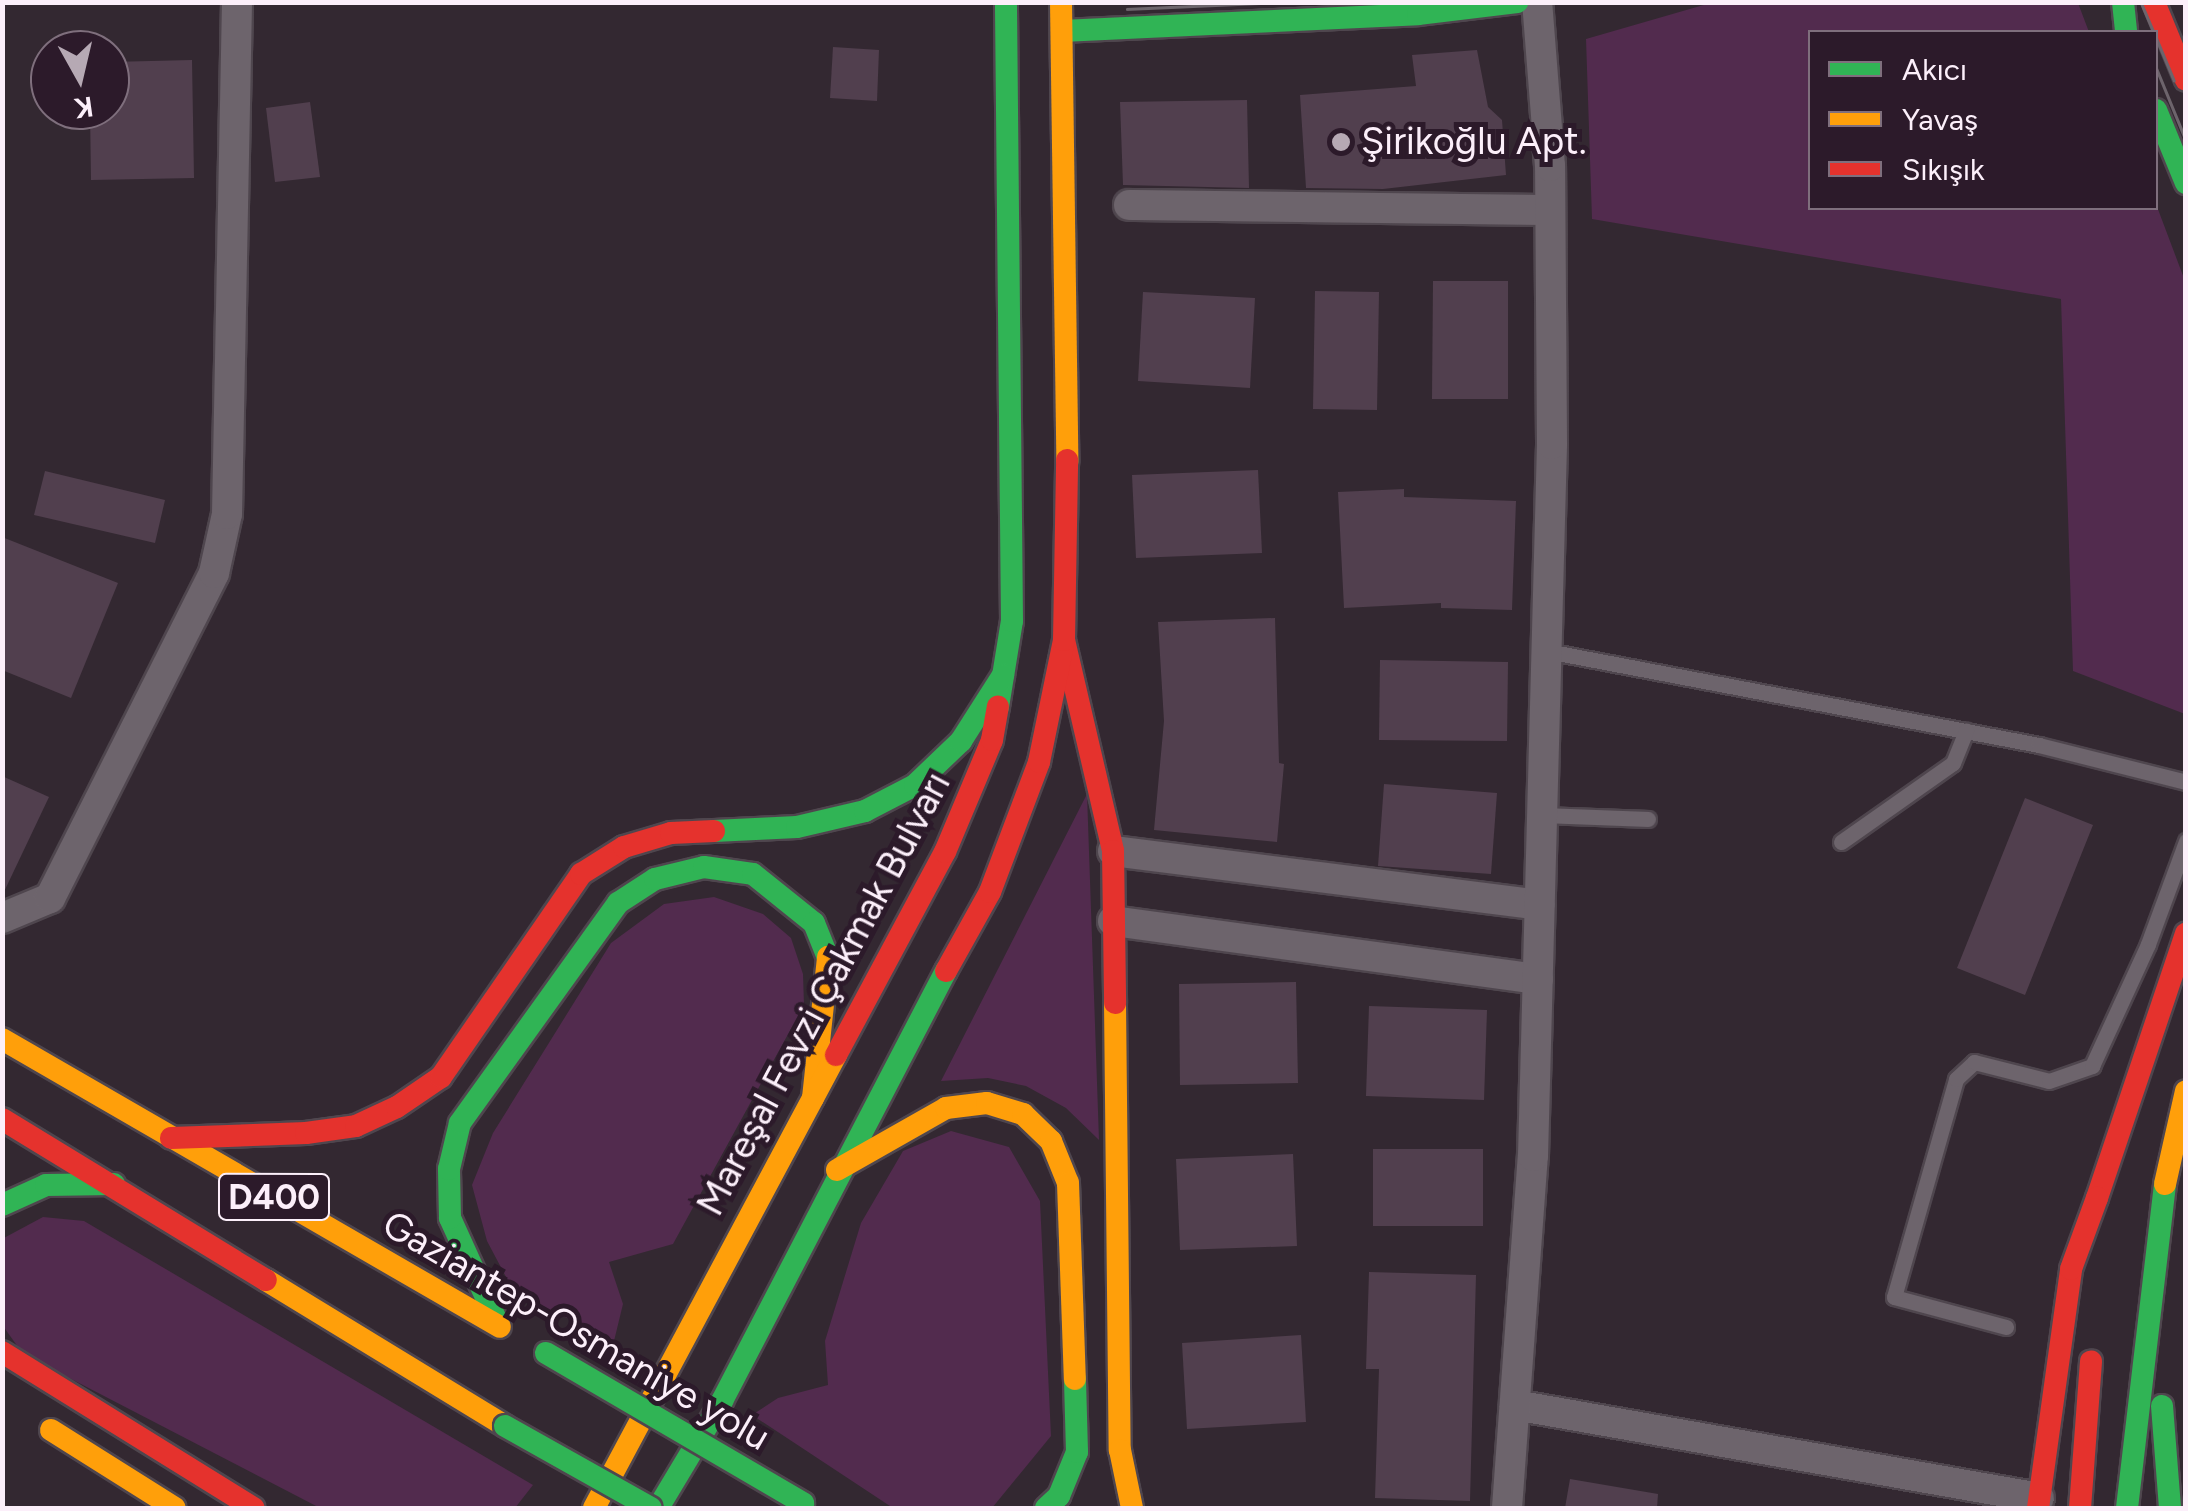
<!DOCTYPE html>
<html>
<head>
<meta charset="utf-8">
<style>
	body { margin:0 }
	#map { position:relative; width:2188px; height:1511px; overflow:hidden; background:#332831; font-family:Figtree,sans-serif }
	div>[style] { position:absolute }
	.green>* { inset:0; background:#522b4e }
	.building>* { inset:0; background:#513f4e }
	.roads { filter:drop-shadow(2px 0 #4f464e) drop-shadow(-2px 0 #4f464e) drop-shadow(0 2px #4f464e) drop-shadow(0 -2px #4f464e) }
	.lane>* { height:15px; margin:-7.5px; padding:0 7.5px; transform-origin:7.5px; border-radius:7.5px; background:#6d646c }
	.street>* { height:30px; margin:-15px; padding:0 15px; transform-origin:15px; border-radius:15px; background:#6d646c }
	.fast>* { height:22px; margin:-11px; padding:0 11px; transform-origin:11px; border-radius:11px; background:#30b455 }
	.slow>* { height:22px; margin:-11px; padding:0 11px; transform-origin:11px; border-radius:11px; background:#ff9f0a }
	.jam>* { height:22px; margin:-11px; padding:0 11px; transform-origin:11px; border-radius:11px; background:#e5322d }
	.tram>* { height:2.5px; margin:-1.25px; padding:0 1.25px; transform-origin:1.25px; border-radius:1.25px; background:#6d646c }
	.bridges { filter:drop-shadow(2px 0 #4f464e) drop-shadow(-2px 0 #4f464e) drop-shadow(0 2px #4f464e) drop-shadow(0 -2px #4f464e) }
	.fast-bridge>* { height:22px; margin:-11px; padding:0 11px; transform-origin:11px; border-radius:11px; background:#30b455 }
	.dots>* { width:28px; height:28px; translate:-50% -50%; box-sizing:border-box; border:5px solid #2c1a2a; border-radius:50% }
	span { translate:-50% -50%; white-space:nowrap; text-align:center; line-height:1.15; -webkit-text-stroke:10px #2c1a2a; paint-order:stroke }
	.shield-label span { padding:2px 8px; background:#2c1a2a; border:2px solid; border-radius:8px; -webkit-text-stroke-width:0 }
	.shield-label { font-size:35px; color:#fceffa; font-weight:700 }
	.poi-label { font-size:38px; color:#fceffa }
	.left { translate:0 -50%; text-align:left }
	.street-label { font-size:38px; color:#fceffa }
	.frame { position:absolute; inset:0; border:5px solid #fceffa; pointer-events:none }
	.legend { position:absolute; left:1808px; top:30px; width:350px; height:180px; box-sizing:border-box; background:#2c1a2a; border:2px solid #7f6f7d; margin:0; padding:12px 18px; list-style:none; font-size:30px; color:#fceffa }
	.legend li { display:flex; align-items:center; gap:20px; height:50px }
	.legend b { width:50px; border:2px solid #7f6f7d }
	.north { position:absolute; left:30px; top:30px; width:100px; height:100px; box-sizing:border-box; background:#2c1a2a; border:2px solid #7f6f7d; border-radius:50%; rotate:172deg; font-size:28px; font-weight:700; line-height:40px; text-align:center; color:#fceffa }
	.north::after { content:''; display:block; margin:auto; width:35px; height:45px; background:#b6a9b4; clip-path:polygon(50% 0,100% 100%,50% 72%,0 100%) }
</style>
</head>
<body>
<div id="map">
	<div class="green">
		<div style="clip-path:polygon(1714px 2px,2078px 3px,2089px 32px,1810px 32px,1810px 208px,2156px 204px,2185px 281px,2185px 714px,2073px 671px,2061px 299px,1592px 219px,1586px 39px)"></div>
		<div style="clip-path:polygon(1087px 794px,1099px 1140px,1066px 1108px,1026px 1086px,988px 1078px,941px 1081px)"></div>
		<div style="clip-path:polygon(714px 897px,763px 914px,791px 938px,803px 974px,804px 1005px,673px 1244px,609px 1262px,623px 1304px,614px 1341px,514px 1292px,487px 1241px,472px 1185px,493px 1133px,611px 943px,664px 904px)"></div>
		<div style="clip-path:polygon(951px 1131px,1009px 1147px,1040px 1201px,1051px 1436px,992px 1508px,893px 1508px,752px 1415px,778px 1398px,828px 1385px,825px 1341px,861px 1223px,903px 1151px)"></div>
		<div style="clip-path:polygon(43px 1217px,84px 1221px,533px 1485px,515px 1508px,320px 1508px,23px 1354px,3px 1326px,2px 1239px)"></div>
	</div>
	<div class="building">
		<div style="clip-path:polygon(833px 47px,879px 50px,877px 101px,830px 98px)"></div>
		<div style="clip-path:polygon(1477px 50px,1488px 107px,1502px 120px,1506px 175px,1383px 189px,1306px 188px,1300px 95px,1416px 86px,1412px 55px)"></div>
		<div style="clip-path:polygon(192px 60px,194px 178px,91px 180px,90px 110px,110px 110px,110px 62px)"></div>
		<div style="clip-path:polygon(1247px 100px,1249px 188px,1123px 185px,1120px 102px)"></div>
		<div style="clip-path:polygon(310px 102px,320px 177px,275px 182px,266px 108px)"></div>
		<div style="clip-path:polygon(1433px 281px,1508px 281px,1508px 399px,1432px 399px)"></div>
		<div style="clip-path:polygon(1315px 291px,1379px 292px,1377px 410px,1313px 409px)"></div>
		<div style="clip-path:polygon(1143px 292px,1255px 298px,1250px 388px,1138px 381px)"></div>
		<div style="clip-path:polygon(1258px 470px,1262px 553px,1136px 558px,1132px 475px)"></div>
		<div style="clip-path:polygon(45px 471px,165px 500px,155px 543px,34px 515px)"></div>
		<div style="clip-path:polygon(1404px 489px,1404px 497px,1516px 501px,1512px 610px,1441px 608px,1441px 603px,1344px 608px,1338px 492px)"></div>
		<div style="clip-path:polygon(2px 537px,118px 583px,71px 698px,2px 670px)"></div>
		<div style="clip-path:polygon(1275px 618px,1279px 763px,1284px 764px,1277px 842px,1154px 830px,1164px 721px,1158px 622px)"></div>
		<div style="clip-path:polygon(1380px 660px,1508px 662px,1507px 741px,1379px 740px)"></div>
		<div style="clip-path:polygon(2px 776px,49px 797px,2px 896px)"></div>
		<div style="clip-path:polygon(1384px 784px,1497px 793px,1491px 874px,1378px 866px)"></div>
		<div style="clip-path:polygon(2025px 798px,2093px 825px,2025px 995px,1957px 968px)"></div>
		<div style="clip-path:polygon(1296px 982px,1298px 1083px,1180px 1085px,1179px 984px)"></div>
		<div style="clip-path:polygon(1369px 1006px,1487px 1010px,1484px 1100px,1366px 1096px)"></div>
		<div style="clip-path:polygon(1373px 1149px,1483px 1149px,1483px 1226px,1373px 1226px)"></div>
		<div style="clip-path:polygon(1293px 1154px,1297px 1246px,1180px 1250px,1176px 1159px)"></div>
		<div style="clip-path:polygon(1369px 1272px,1476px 1275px,1470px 1501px,1375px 1498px,1379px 1369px,1366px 1369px)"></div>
		<div style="clip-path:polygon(1301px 1335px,1306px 1422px,1187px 1429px,1182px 1343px)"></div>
		<div style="clip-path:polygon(1570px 1479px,1658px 1494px,1657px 1508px,1565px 1508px)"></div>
	</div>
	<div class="roads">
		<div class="lane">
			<div style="left:1547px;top:651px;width:501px;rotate:10.82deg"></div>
			<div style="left:2039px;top:745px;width:152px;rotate:14.1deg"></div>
			<div style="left:1543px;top:815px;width:105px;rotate:2.2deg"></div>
			<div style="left:1841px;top:842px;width:137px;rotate:-35.2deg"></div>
			<div style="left:1953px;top:763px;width:35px;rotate:-68deg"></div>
			<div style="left:2006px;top:1327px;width:116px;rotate:-165deg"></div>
			<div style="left:1894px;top:1297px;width:227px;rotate:-74.1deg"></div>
			<div style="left:1956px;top:1079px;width:25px;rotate:-43deg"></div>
			<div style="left:1974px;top:1062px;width:77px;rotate:14.2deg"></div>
			<div style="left:2049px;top:1081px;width:46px;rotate:-19.2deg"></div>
			<div style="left:2092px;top:1066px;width:134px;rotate:-65.3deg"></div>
			<div style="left:2148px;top:944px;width:110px;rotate:-69.7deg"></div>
		</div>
		<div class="street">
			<div style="left:1129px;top:205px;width:421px;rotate:0.7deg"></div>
			<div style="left:1113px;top:851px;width:430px;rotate:7.2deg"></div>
			<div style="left:2px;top:918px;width:52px;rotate:-22.6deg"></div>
			<div style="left:50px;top:898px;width:364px;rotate:-63.2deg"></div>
			<div style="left:214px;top:573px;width:60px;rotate:-77.6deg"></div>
			<div style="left:227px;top:514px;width:512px;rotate:-88.88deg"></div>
			<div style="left:1113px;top:921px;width:429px;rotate:7.8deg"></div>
			<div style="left:1515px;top:1405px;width:532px;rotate:10.06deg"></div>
			<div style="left:1507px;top:1508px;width:353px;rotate:-85.8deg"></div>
			<div style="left:1533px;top:1156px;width:712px;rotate:-88.47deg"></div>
			<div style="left:1552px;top:444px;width:278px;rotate:-90.4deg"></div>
			<div style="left:1550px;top:166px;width:165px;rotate:-94.5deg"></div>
		</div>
		<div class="fast">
			<div style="left:2123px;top:2px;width:30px;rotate:84deg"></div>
			<div style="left:1062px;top:31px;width:356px;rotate:-2.7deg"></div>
			<div style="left:1418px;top:14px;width:100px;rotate:-6.9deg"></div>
			<div style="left:2156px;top:110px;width:79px;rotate:67.7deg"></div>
			<div style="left:998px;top:707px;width:87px;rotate:-80.8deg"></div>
			<div style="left:1012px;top:621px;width:619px;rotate:-90.56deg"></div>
			<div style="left:714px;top:831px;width:83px;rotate:-2.8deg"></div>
			<div style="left:797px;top:827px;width:70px;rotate:-13.2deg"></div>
			<div style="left:865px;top:811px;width:56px;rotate:-27.5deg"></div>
			<div style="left:915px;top:785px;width:64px;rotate:-43.7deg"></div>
			<div style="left:961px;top:741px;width:78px;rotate:-57.5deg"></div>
			<div style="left:2px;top:1205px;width:48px;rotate:-24.4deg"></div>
			<div style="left:46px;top:1185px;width:68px;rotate:-0.8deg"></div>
			<div style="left:499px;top:1326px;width:119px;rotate:-114.4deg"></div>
			<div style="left:450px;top:1218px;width:49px;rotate:-91.2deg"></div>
			<div style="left:449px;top:1169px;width:47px;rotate:-76.6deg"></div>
			<div style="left:460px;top:1123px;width:271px;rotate:-54.3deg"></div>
			<div style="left:618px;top:903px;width:44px;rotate:-33deg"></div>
			<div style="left:655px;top:879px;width:50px;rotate:-13.8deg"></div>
			<div style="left:704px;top:867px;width:49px;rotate:8.1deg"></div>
			<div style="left:753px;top:874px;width:78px;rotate:38.8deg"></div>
			<div style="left:814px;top:923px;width:37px;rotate:68deg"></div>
			<div style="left:2162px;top:1406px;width:102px;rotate:85.5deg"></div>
			<div style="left:658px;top:1508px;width:125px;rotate:-59.1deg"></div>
			<div style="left:722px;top:1401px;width:485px;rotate:-62.5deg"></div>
			<div style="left:1046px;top:1508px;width:18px;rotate:-43deg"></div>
			<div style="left:1059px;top:1496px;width:48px;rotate:-67.8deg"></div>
			<div style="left:1077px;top:1452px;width:73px;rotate:-91.6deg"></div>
			<div style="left:2127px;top:1508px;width:326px;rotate:-83.3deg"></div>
		</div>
		<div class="slow">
			<div style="left:1061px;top:2px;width:458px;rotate:89.2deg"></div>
			<div style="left:1115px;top:1003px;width:447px;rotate:89.4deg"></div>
			<div style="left:1120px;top:1450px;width:59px;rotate:78.3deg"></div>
			<div style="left:2px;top:1039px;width:575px;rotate:30.04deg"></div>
			<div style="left:813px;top:1098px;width:142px;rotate:-83.9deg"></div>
			<div style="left:837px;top:1170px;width:125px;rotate:-29.6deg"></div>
			<div style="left:946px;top:1108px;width:41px;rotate:-7deg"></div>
			<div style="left:987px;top:1103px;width:38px;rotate:17deg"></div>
			<div style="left:1023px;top:1114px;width:39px;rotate:44deg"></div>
			<div style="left:1051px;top:1141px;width:45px;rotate:68deg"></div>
			<div style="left:1068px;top:1183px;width:196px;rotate:88deg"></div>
			<div style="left:2165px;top:1184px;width:95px;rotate:-77.3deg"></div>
			<div style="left:266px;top:1280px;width:280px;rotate:31.4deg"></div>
			<div style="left:51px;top:1430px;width:146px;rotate:32.2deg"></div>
			<div style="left:594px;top:1508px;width:514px;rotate:-61.89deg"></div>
		</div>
		<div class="jam">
			<div style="left:2154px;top:2px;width:84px;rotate:67.7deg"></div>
			<div style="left:1064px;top:640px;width:217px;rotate:76.9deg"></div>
			<div style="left:1113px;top:851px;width:152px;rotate:89.2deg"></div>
			<div style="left:946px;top:971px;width:90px;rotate:-60.9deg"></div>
			<div style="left:990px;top:892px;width:139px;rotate:-69.3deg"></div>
			<div style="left:1039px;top:762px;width:125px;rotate:-78.4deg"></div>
			<div style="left:1064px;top:640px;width:180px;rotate:-89deg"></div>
			<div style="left:836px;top:1055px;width:230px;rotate:-61.8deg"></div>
			<div style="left:945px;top:852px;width:121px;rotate:-67.2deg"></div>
			<div style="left:992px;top:740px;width:34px;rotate:-80deg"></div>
			<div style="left:2px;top:1119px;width:309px;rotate:31.4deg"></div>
			<div style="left:171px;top:1138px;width:135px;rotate:-2.1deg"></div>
			<div style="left:306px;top:1133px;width:50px;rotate:-8deg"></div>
			<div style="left:356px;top:1126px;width:45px;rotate:-24.9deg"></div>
			<div style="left:397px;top:1107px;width:53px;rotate:-34.3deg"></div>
			<div style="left:441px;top:1077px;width:247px;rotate:-55.4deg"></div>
			<div style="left:581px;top:874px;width:51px;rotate:-32.1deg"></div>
			<div style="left:624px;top:847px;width:49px;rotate:-16.6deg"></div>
			<div style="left:671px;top:833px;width:43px;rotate:-2.7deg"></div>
			<div style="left:2097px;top:1198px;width:279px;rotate:-71.4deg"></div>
			<div style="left:2px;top:1352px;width:296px;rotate:31.8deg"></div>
			<div style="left:2038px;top:1508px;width:241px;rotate:-82.1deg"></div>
			<div style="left:2071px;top:1269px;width:76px;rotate:-69.9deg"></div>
			<div style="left:2080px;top:1508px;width:147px;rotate:-85.7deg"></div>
		</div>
	</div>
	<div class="tram">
		<div style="left:2141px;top:2px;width:33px;rotate:67deg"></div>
		<div style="left:1127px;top:9px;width:154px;rotate:-2.6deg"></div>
		<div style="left:2156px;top:37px;width:47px;rotate:67.3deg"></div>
		<div style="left:2156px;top:67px;width:79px;rotate:67.7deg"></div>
	</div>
	<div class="bridges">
		<div class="fast-bridge">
			<div style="left:546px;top:1353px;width:298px;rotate:30.3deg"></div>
			<div style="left:505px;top:1426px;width:167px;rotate:29.3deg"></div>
		</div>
	</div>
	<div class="dots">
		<div style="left:1341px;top:142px;background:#b6a9b4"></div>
	</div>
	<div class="shield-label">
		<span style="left:274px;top:1197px">D400</span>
	</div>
	<div class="poi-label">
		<span class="left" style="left:1361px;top:142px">Şirikoğlu Apt.</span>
	</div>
	<div class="street-label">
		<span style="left:824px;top:994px;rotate:-62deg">Mareşal Fevzi Çakmak Bulvarı</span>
		<span style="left:576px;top:1331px;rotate:30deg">Gaziantep-Osmaniye yolu</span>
	</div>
	<div class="frame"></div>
	<ul class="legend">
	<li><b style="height:12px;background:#30b455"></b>Akıcı</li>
	<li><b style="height:12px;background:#ff9f0a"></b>Yavaş</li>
	<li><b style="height:12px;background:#e5322d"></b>Sıkışık</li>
	</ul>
	<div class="north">K</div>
</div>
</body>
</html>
